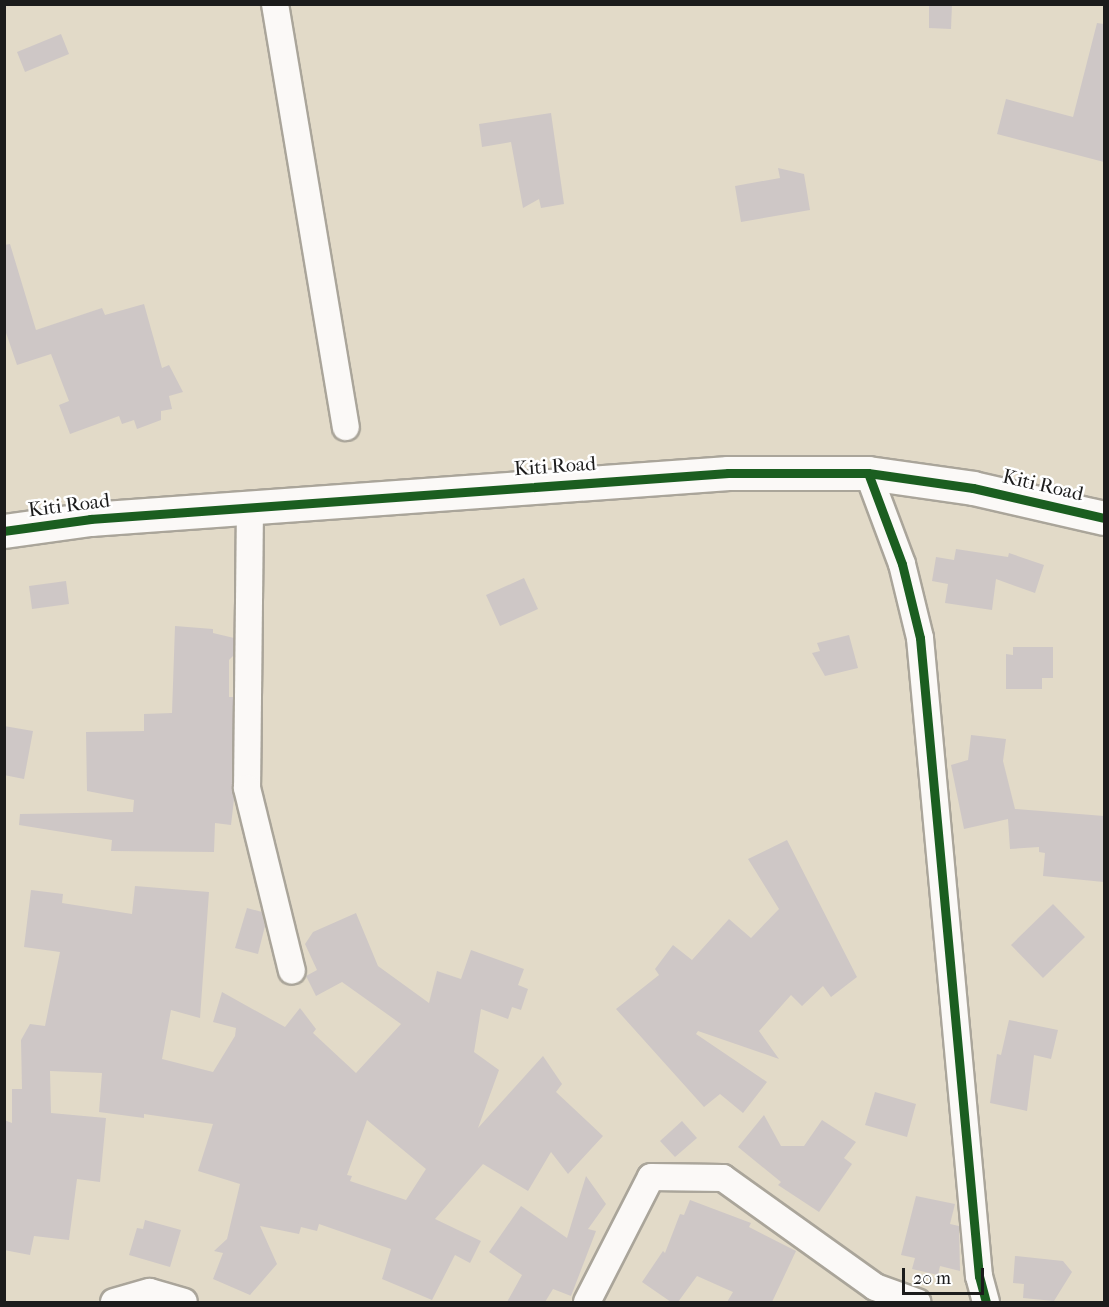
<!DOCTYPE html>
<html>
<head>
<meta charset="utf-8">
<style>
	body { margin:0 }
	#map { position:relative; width:1109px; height:1307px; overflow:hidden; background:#e2dac8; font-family:"IM FELL French Canon",serif }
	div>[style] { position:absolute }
	.building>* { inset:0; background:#cec7c6 }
	.roads { filter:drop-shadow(2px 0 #aaa59a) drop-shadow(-2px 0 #aaa59a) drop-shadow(0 2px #aaa59a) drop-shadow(0 -2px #aaa59a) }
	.street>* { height:26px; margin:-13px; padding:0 13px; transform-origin:13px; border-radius:13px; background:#fbf9f7 }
	.secondary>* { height:33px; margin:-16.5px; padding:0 16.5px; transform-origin:16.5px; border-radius:16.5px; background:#fbf9f7 }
	.cycleway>* { height:9px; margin:-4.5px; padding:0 4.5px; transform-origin:4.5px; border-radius:4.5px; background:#1b5e20 }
	span { translate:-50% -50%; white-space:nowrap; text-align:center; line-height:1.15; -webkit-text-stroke:5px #fff; paint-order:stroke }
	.street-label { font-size:20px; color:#1c1c1c }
	.frame { position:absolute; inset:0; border:6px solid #1c1c1c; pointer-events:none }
	.scale { position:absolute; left:902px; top:1268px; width:82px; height:27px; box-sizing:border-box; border:3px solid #1c1c1c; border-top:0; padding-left:8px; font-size:18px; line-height:21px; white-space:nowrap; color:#1c1c1c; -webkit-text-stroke:4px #fff; paint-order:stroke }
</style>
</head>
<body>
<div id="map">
	<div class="building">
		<div style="clip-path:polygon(929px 4px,952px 4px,951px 29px,929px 28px)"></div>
		<div style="clip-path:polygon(1097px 23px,1104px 24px,1104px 162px,997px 134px,1006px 99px,1073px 117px)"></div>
		<div style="clip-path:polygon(61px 34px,69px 54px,25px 72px,17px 52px)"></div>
		<div style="clip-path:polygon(551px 113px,564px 204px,541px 208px,539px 199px,523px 208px,511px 142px,482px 147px,479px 124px)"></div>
		<div style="clip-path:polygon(778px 168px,804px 174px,810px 210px,741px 222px,735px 186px,780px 178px)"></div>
		<div style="clip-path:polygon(10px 244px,36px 330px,102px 308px,105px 315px,144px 304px,162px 368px,169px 365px,183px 392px,169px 396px,172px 409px,161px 411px,161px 420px,137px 429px,134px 420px,122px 424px,119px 416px,70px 434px,59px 405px,69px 401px,51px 354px,17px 365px,4px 327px,4px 245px)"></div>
		<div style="clip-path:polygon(956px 549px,1008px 557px,1009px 553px,1044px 565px,1035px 593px,996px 579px,992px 610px,945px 603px,948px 584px,932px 581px,936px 557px,954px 560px)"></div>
		<div style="clip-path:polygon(524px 578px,538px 609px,500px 626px,486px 595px)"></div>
		<div style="clip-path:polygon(66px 581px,69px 604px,32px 609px,29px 586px)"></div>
		<div style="clip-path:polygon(175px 626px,213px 629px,213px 633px,234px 638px,233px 656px,229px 660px,229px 697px,233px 697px,234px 799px,231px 825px,215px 823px,214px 852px,111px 851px,112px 840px,19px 825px,20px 814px,133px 812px,134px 800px,87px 791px,86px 732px,144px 731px,144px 714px,172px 713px)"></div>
		<div style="clip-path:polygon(849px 635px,858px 668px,825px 676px,812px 653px,820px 651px,817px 643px)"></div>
		<div style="clip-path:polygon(1013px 647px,1053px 647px,1053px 678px,1042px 678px,1042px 689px,1006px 689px,1006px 654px,1013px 655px)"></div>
		<div style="clip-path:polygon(4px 726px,33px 731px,24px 779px,4px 775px)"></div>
		<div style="clip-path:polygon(971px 735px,1006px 739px,1003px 761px,1015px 809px,1104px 816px,1104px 882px,1043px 876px,1045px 853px,1039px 852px,1039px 847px,1010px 849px,1008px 819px,964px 829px,951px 765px,968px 760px)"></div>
		<div style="clip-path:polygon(787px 840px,857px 977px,831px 997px,823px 986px,802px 1006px,791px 995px,759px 1031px,779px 1059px,698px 1031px,696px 1034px,767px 1082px,743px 1113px,720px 1094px,704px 1107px,616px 1009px,659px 975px,655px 969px,673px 945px,692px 960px,729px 919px,751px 938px,779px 909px,748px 859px)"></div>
		<div style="clip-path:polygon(evenodd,135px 886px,209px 892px,200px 1018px,171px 1010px,162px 1059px,213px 1072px,235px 1036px,236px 1028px,213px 1022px,222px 992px,285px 1027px,300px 1008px,316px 1029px,313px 1033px,356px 1073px,401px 1024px,342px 982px,316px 996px,306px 976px,317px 970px,305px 944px,313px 932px,356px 913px,378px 966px,429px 1003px,437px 971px,461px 979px,471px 950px,524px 969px,518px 985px,528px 989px,521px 1010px,512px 1007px,508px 1019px,481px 1009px,474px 1052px,499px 1070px,478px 1128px,543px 1056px,562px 1084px,556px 1092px,603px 1136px,568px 1174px,551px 1152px,528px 1191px,483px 1164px,435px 1219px,481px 1241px,470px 1263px,455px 1255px,432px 1300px,382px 1279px,391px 1249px,319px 1224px,317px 1231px,301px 1227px,299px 1234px,260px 1226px,277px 1264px,250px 1295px,213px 1279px,223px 1253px,214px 1251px,227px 1239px,240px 1184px,198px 1171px,213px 1124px,144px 1114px,144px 1118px,99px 1112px,102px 1073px,50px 1071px,51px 1113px,106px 1118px,100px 1182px,77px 1179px,69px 1240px,34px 1236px,30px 1255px,4px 1250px,4px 1120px,12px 1123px,12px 1089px,22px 1089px,21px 1040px,30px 1024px,45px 1026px,60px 952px,24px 947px,31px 890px,63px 894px,62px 903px,132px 914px,135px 886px,367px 1120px,426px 1169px,406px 1200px,350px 1181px,352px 1176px,347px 1175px,367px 1120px)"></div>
		<div style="clip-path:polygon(1053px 904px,1085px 937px,1043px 978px,1011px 945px)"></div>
		<div style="clip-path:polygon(247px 908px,262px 912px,265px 926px,258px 954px,235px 948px)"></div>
		<div style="clip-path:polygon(1009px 1020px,1058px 1030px,1051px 1059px,1034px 1055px,1027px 1111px,990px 1103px,997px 1054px,1001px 1055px)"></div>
		<div style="clip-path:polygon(875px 1092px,916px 1104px,907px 1137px,865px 1125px)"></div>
		<div style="clip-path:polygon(764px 1115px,781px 1146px,804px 1146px,822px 1120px,856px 1142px,844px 1158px,852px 1164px,819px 1212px,778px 1185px,781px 1182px,738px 1147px)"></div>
		<div style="clip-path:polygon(682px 1121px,697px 1138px,675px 1157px,660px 1141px)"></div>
		<div style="clip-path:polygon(586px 1176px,606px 1204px,588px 1229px,596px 1231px,571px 1296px,553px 1289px,545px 1302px,507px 1302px,522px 1275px,489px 1252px,521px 1206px,567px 1238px)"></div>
		<div style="clip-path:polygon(916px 1196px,955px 1204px,950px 1224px,959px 1226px,960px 1271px,940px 1266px,938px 1275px,912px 1269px,915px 1258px,901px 1255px)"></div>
		<div style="clip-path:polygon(690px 1200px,751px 1223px,749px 1227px,796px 1251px,772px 1302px,727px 1302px,733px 1292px,697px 1276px,678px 1302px,671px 1302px,642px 1282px,663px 1251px,665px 1253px,680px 1214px,684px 1215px)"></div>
		<div style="clip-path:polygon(145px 1220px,181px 1230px,170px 1267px,129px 1255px,137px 1228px,143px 1229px)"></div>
		<div style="clip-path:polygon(1015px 1256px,1063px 1261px,1072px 1272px,1054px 1301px,1023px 1298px,1024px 1284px,1013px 1283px)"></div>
	</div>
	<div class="roads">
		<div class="street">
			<div style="left:275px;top:4px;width:429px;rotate:80.5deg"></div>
			<div style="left:868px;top:473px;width:97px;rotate:69.5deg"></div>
			<div style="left:902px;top:564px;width:76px;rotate:76.3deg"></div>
			<div style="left:920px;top:638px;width:641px;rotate:84.72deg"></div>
			<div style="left:979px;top:1276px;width:27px;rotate:75deg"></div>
			<div style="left:250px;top:506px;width:282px;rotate:90.6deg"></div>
			<div style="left:247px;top:788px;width:188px;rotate:76.2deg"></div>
			<div style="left:114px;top:1302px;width:37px;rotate:-16deg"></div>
			<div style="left:150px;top:1292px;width:35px;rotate:16deg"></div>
			<div style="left:587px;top:1302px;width:140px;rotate:-62.9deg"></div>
			<div style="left:651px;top:1177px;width:72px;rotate:0.8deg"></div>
			<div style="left:723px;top:1178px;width:187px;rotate:35.6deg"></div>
			<div style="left:875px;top:1287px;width:45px;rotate:19.7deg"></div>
		</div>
		<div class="secondary">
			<div style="left:4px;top:531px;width:87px;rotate:-7.9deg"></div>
			<div style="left:90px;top:519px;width:640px;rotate:-4.12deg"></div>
			<div style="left:728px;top:473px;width:140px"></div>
			<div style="left:868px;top:473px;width:106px;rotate:8.1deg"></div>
			<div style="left:973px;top:488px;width:134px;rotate:12.9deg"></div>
		</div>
	</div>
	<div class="cycleway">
		<div style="left:868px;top:473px;width:97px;rotate:69.5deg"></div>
		<div style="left:902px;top:564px;width:76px;rotate:76.3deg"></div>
		<div style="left:920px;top:638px;width:641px;rotate:84.72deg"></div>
		<div style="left:979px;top:1276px;width:27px;rotate:75deg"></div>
		<div style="left:4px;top:531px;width:87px;rotate:-7.9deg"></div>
		<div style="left:90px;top:519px;width:640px;rotate:-4.12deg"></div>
		<div style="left:728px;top:473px;width:140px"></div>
		<div style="left:868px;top:473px;width:106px;rotate:8.1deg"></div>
		<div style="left:973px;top:488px;width:134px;rotate:12.9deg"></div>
	</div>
	<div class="street-label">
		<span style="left:555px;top:466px;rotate:-4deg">Kiti Road</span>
		<span style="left:1043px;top:485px;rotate:13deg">Kiti Road</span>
		<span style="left:69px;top:505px;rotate:-7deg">Kiti Road</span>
	</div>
	<div class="frame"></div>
	<div class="scale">20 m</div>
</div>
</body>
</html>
